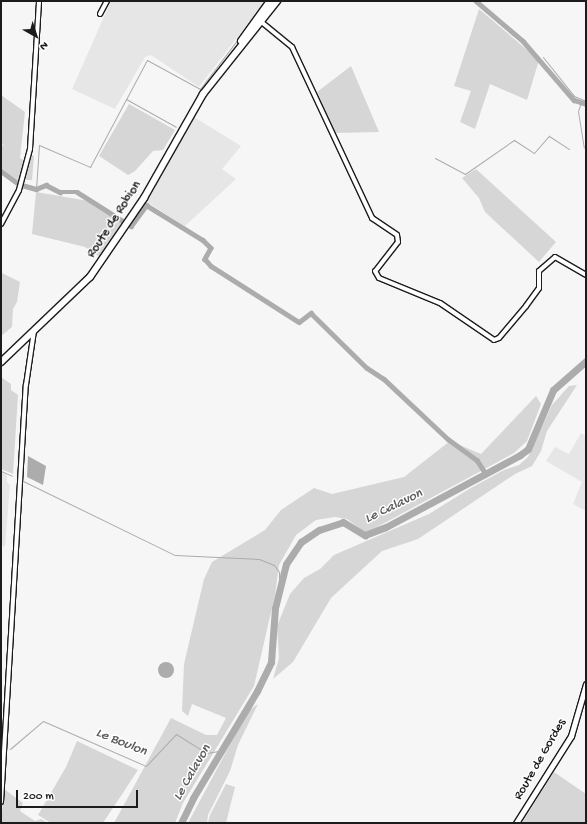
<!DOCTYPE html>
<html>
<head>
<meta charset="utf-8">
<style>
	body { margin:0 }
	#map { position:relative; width:587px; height:824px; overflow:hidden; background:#f6f6f6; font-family:"Gochi Hand",sans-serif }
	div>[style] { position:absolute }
	.built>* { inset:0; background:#e6e6e6 }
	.green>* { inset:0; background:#d6d6d6 }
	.water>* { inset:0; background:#acacac }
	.round { border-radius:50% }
	.stream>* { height:1px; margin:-0.5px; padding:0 0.5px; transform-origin:0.5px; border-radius:0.5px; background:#acacac }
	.canal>* { height:4.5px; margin:-2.25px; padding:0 2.25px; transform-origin:2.25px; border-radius:2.25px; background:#acacac }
	.river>* { height:7px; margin:-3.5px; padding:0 3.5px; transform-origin:3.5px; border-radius:3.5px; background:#acacac }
	.roads { filter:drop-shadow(1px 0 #1c1c1c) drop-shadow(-1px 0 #1c1c1c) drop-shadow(0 1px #1c1c1c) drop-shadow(0 -1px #1c1c1c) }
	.minor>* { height:4px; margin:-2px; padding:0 2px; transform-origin:2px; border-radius:2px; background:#fff }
	.tertiary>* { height:5px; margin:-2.5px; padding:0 2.5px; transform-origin:2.5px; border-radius:2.5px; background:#fff }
	.secondary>* { height:6px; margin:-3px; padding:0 3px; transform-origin:3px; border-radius:3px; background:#fff }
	span { translate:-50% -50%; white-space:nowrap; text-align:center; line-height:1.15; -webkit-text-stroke:3px #fff; paint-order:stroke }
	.street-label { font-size:13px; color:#1c1c1c }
	.water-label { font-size:14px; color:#5d5d5d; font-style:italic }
	.frame { position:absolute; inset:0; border:2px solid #1c1c1c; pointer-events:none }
	.north { position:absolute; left:16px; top:16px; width:40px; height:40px; -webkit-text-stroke:3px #fff; paint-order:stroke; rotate:141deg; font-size:11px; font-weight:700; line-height:16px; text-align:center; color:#1c1c1c }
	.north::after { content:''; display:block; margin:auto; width:14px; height:18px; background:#1c1c1c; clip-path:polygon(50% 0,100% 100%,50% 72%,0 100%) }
	.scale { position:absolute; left:16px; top:790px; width:122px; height:18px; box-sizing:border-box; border:2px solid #1c1c1c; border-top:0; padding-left:5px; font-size:12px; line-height:14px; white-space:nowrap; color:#1c1c1c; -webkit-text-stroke:3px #fff; paint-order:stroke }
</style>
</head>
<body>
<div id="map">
	<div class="built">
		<div style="clip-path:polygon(111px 1px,265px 1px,199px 87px,151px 55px,145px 57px,115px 109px,72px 89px)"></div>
		<div style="clip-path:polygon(194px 117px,241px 146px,222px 169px,236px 179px,185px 226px,147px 202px)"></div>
		<div style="clip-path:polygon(581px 433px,586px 436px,586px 511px,573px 504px,582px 482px,546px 461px,555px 447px,569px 454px)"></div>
		<div style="clip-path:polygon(1px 472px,7px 475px,7px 482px,10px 485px,5px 547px,1px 545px)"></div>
	</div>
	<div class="green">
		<div style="clip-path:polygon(479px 9px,539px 60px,527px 100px,490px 84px,475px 129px,460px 122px,471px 91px,454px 86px)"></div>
		<div style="clip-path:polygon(351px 66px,379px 132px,335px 133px,317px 92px)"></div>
		<div style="clip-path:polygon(1px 95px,25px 112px,20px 158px,25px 161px,19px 181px,1px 169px,1px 144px,6px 147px,1px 143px)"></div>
		<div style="clip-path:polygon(129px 104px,175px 130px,163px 150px,153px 151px,135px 171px,128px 175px,99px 156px)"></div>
		<div style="clip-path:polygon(31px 155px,34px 156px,32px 180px,28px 180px,24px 179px,24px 175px)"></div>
		<div style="clip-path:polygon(476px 169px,556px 242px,539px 262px,485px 212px,479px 198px,462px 178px)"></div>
		<div style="clip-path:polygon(36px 192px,89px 201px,123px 224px,100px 257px,85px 247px,32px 234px)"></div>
		<div style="clip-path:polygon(2px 273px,20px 282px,17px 302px,13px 309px,12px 327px,1px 336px)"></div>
		<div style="clip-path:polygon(1px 377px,11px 384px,11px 390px,18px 395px,13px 474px,1px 469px)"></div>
		<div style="clip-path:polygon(577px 385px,547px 431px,541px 451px,532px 466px,515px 474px,418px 539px,382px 551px,331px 598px,293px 662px,273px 679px,279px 658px,277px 626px,290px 594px,304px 578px,320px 569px,334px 555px,429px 514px,469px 489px,504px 470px,519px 465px,528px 457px,552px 405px,569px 386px)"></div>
		<div style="clip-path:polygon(536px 396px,541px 404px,527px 441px,514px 453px,366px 533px,347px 519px,335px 517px,316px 520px,296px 535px,279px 565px,275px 595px,254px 686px,183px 803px,175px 823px,114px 823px,171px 718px,206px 735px,217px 735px,226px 718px,192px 704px,188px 716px,182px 711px,184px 664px,204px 579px,212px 562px,265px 530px,281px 510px,314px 488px,332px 494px,404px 477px,450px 441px,481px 454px)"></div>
		<div style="clip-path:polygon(258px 704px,238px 745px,230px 771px,208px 815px,207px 823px,188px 823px,248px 711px)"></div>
		<div style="clip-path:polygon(77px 741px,138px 770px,103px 823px,51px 823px,38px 815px,66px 767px)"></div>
		<div style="clip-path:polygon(554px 772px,586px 794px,586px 823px,522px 823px)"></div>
		<div style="clip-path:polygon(226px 784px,235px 787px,226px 823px,208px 823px,210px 815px)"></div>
		<div style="clip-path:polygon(4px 789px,23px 803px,20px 811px,35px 821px,41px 819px,48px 823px,1px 823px)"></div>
	</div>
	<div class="water">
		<div style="clip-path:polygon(28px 456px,46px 466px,43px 485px,27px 477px)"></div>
		<div class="round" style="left:158px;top:662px;width:16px;height:16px"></div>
	</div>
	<div class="stream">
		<div style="left:543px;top:57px;width:50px;rotate:51.5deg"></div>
		<div style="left:574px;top:96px;width:13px;rotate:23deg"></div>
		<div style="left:126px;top:99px;width:57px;rotate:29.2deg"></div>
		<div style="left:581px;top:102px;width:9px;rotate:108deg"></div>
		<div style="left:578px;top:111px;width:37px;rotate:81deg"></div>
		<div style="left:435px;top:158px;width:34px;rotate:28deg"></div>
		<div style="left:465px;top:174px;width:60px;rotate:-34.8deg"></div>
		<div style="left:514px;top:140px;width:24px;rotate:33deg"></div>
		<div style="left:534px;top:153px;width:23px;rotate:-49deg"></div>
		<div style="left:549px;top:136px;width:24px;rotate:33deg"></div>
		<div style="left:36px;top:189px;width:44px;rotate:-86.1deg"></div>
		<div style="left:39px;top:145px;width:56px;rotate:23.3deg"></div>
		<div style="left:90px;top:167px;width:121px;rotate:-62deg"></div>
		<div style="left:147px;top:60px;width:60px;rotate:28.7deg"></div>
		<div style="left:200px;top:89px;width:78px;rotate:-52.8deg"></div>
		<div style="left:1px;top:471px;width:12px;rotate:24deg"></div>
		<div style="left:23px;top:481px;width:169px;rotate:26deg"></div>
		<div style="left:175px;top:555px;width:84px;rotate:2.7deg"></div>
		<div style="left:259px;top:559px;width:16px;rotate:22deg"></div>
		<div style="left:274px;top:565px;width:9px;rotate:54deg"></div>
		<div style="left:279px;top:572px;width:10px;rotate:90deg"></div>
		<div style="left:279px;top:582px;width:4px;rotate:45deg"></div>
		<div style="left:575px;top:730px;width:36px;rotate:-72deg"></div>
		<div style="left:10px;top:749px;width:43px;rotate:-40.3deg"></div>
		<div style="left:43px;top:721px;width:112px;rotate:23.6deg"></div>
		<div style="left:146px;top:766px;width:44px;rotate:-46.8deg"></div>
		<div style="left:176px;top:734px;width:36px;rotate:32deg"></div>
		<div style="left:206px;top:753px;width:13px;rotate:-9deg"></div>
		<div style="left:532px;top:802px;width:49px;rotate:-57.6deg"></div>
	</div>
	<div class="canal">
		<div style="left:476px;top:1px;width:62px;rotate:40.4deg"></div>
		<div style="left:523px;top:41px;width:78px;rotate:49.2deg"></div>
		<div style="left:574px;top:100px;width:13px;rotate:18deg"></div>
		<div style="left:1px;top:171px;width:22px;rotate:36deg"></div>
		<div style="left:22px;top:185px;width:15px;rotate:16deg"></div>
		<div style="left:36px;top:189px;width:11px;rotate:-22deg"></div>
		<div style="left:46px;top:185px;width:16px;rotate:27deg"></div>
		<div style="left:60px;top:192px;width:17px"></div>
		<div style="left:77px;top:192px;width:64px;rotate:32.2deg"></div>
		<div style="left:131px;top:226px;width:26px;rotate:-54deg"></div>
		<div style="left:146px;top:205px;width:67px;rotate:31.6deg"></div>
		<div style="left:203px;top:240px;width:11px;rotate:45deg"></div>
		<div style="left:211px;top:248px;width:13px;rotate:119deg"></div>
		<div style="left:205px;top:259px;width:9px;rotate:49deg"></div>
		<div style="left:211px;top:266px;width:104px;rotate:32.5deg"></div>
		<div style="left:299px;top:322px;width:15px;rotate:-37deg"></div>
		<div style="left:311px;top:313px;width:78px;rotate:44.5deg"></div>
		<div style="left:367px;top:368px;width:20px;rotate:33deg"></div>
		<div style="left:384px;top:379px;width:88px;rotate:43.2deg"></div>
		<div style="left:448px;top:439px;width:36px;rotate:36deg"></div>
		<div style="left:477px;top:460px;width:17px;rotate:57deg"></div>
	</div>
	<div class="river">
		<div style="left:181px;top:823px;width:28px;rotate:-64deg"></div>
		<div style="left:193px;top:798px;width:125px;rotate:-59.1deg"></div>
		<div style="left:257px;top:691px;width:32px;rotate:-64deg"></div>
		<div style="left:271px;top:662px;width:54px;rotate:-85.8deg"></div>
		<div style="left:275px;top:608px;width:45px;rotate:-76deg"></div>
		<div style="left:286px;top:564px;width:27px;rotate:-56deg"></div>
		<div style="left:301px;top:542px;width:22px;rotate:-34deg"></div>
		<div style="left:319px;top:530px;width:25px;rotate:-18deg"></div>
		<div style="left:343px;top:522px;width:26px;rotate:31deg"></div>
		<div style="left:365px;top:535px;width:22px;rotate:-21deg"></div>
		<div style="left:386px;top:527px;width:152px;rotate:-28.2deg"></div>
		<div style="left:520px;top:455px;width:10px;rotate:-37deg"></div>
		<div style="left:528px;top:449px;width:64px;rotate:-67deg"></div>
		<div style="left:553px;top:390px;width:44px;rotate:-41.3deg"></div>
	</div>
	<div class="roads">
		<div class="minor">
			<div style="left:100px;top:14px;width:15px;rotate:-62deg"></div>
			<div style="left:259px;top:20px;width:43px;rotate:39.3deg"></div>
			<div style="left:292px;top:47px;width:189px;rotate:64.9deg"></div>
			<div style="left:372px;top:218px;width:30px;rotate:34deg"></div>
			<div style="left:397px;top:235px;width:7px;rotate:82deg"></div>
			<div style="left:398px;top:242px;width:37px;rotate:128deg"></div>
			<div style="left:375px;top:271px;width:8px;rotate:60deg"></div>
			<div style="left:379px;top:278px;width:66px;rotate:22.3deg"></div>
			<div style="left:440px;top:303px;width:65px;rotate:34.4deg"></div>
			<div style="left:494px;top:340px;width:5px;rotate:-22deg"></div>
			<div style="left:499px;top:338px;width:42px;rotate:-49.8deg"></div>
			<div style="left:526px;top:306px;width:22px;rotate:-54deg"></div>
			<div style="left:539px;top:288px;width:17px;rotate:-90deg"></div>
			<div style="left:539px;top:271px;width:21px;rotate:-41deg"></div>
			<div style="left:555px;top:257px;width:36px;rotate:30deg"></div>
			<div style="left:1px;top:224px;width:38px;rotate:-62deg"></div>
			<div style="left:19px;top:190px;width:42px;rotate:-75deg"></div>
			<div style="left:30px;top:149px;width:148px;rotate:-86.5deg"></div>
			<div style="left:1px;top:802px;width:418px;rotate:-86.6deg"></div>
			<div style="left:26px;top:385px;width:55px;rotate:-81.6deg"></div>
		</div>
		<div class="tertiary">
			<div style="left:516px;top:823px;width:103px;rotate:-57.7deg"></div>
			<div style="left:571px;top:736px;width:54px;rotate:-73.9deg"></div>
		</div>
		<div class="secondary">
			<div style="left:241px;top:41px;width:49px;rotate:-54.1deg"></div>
			<div style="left:1px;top:362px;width:123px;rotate:-43.7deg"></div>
			<div style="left:90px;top:277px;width:96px;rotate:-55.6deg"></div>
			<div style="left:144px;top:198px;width:120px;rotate:-60.4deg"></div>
			<div style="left:203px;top:94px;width:119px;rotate:-51.5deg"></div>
		</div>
	</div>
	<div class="street-label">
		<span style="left:115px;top:220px;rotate:-57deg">Route de Robion</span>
		<span style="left:541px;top:760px;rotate:-60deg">Route de Gordes</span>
	</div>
	<div class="water-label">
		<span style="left:394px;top:507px;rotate:-26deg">Le Calavon</span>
		<span style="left:121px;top:743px;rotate:22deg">Le Boulon</span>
		<span style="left:193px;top:773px;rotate:-60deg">Le Calavon</span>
	</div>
	<div class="frame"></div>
	<div class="north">N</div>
	<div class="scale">200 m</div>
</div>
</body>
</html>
